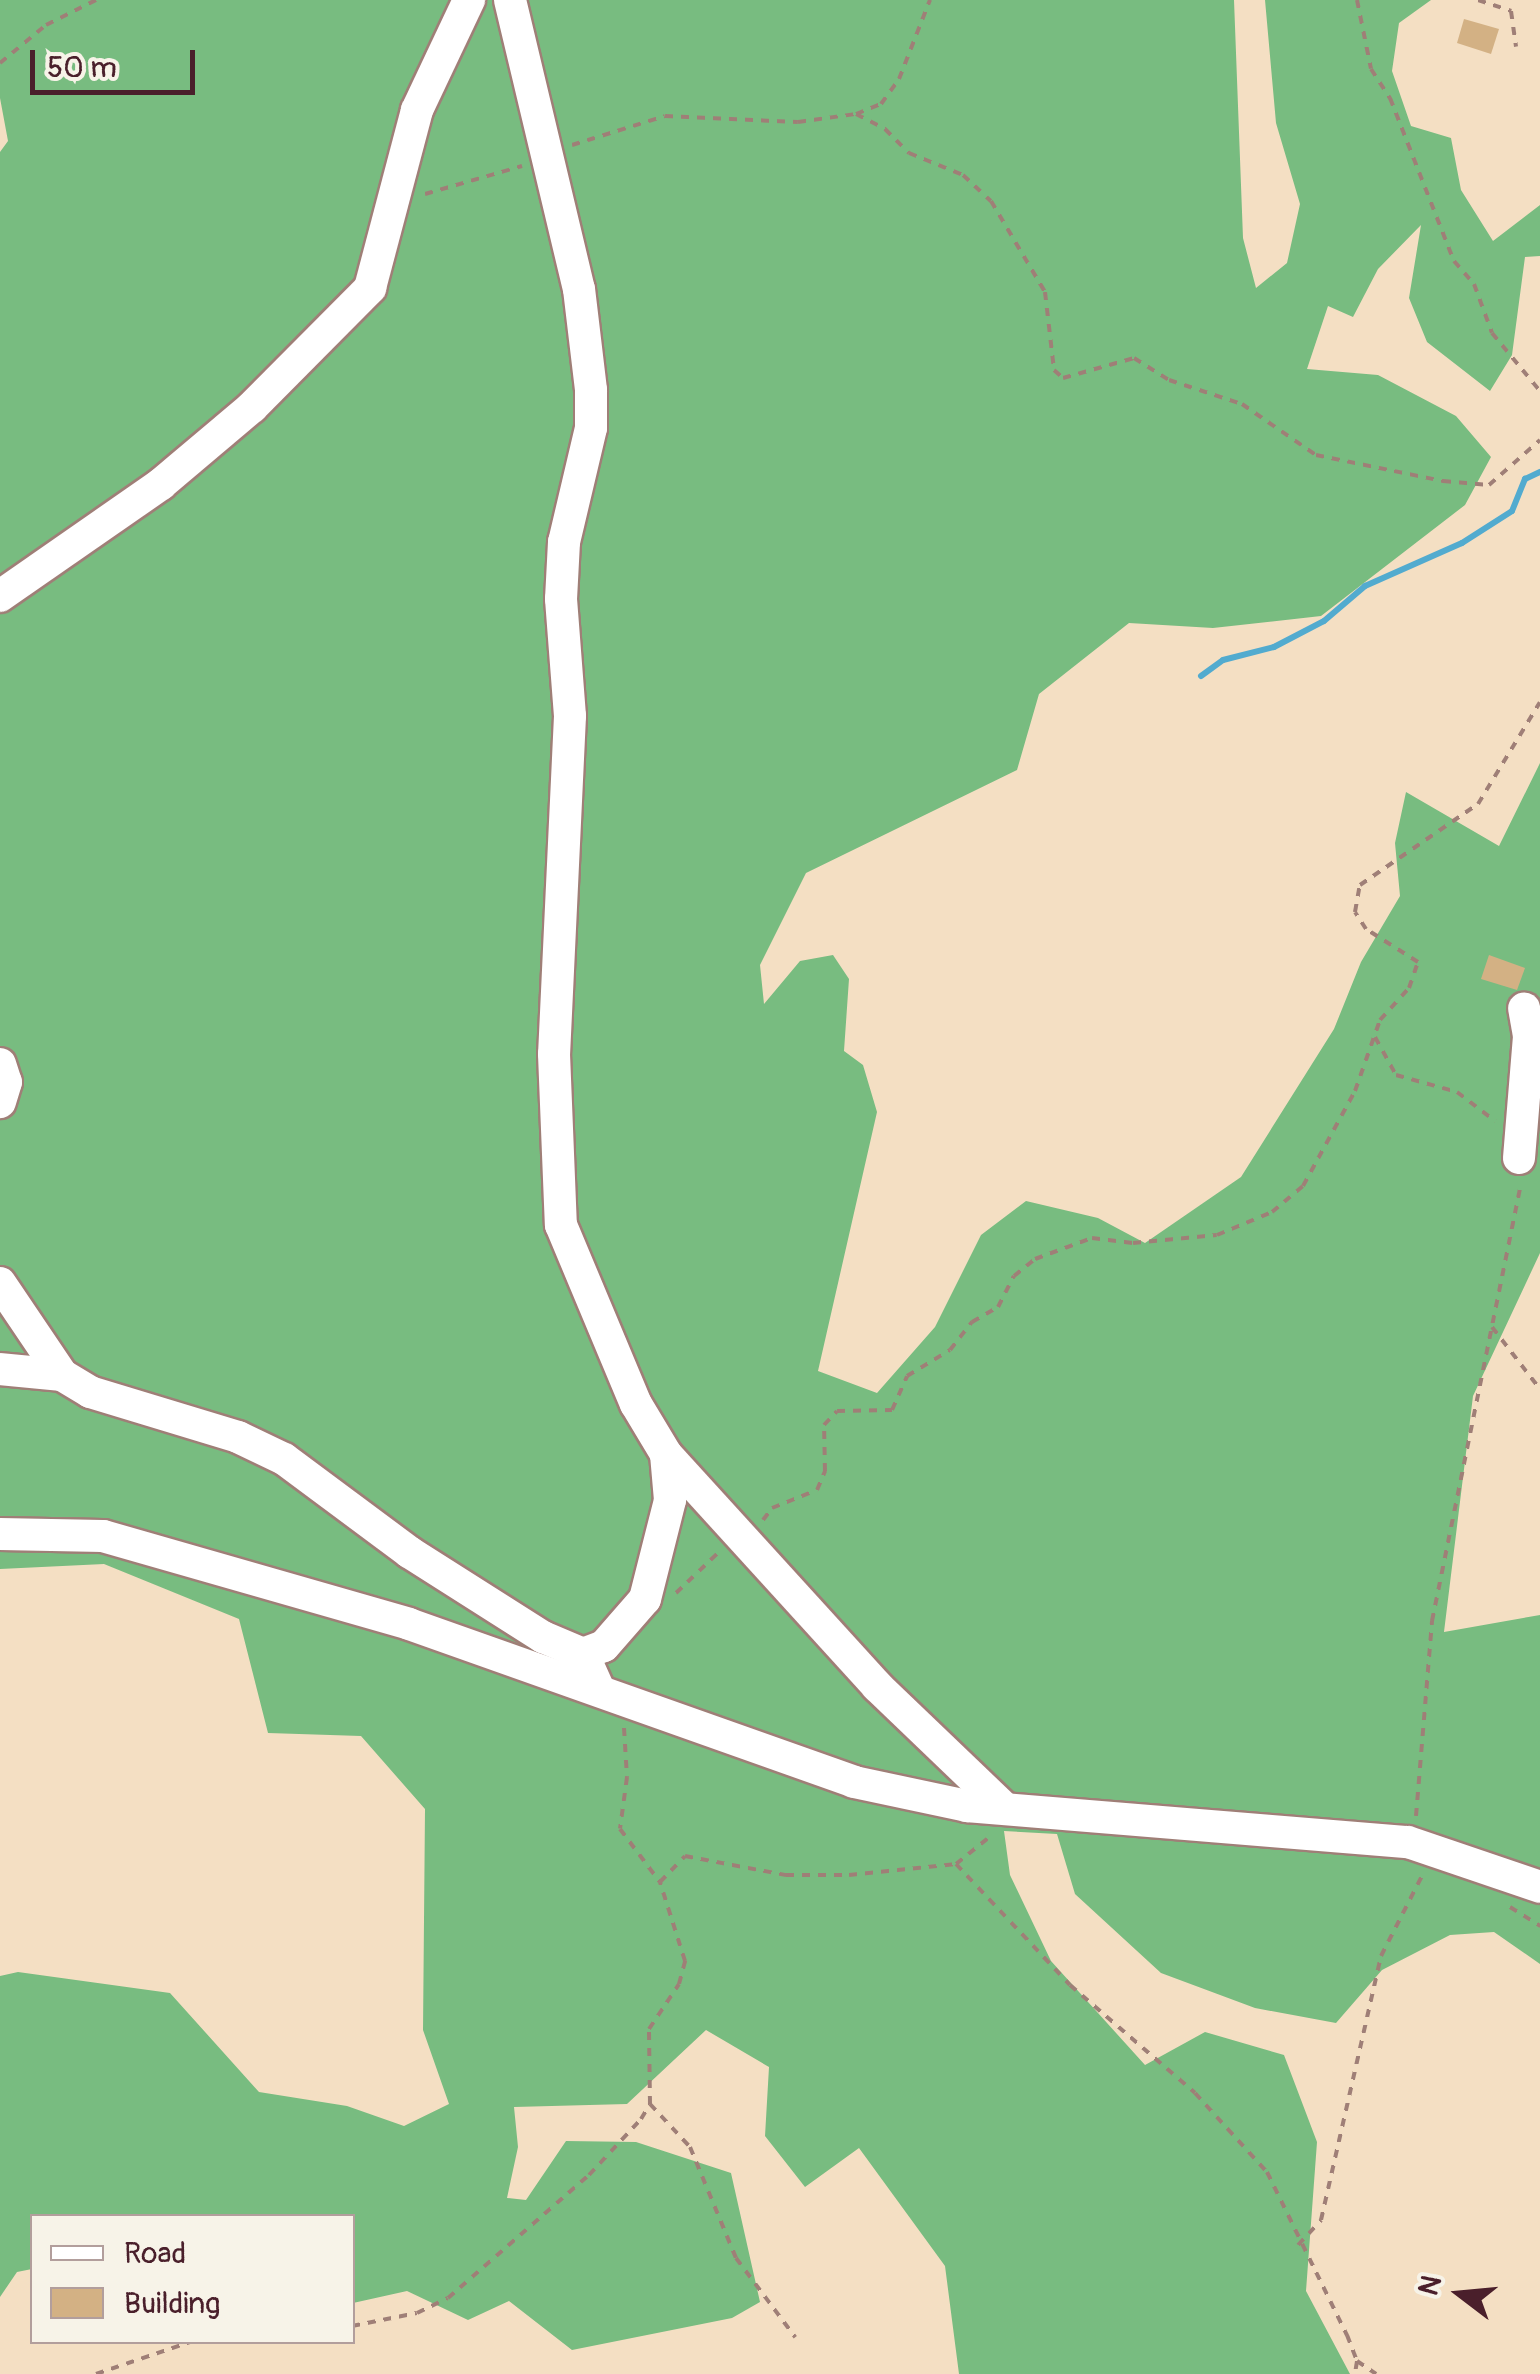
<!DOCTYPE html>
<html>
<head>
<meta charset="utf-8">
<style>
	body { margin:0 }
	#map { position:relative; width:1540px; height:2374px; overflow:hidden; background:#f4dfc3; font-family:Pangolin,sans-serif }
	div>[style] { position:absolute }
	.forest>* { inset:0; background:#78bc80 }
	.stream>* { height:6px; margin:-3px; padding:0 3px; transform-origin:3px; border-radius:3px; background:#52abcf }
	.building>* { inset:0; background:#d3b184 }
	.path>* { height:4px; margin-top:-2px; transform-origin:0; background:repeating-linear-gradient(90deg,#9f7f77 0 8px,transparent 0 16px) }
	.roads { filter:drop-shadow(2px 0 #9f7f77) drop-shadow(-2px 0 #9f7f77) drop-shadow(0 2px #9f7f77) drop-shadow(0 -2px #9f7f77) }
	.minor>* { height:32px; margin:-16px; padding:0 16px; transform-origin:16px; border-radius:16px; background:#fff }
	span { translate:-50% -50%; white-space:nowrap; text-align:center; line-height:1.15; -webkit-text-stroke:8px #f7f3e8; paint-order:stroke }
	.legend { position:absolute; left:30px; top:2214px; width:325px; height:130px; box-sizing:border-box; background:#f7f3e8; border:2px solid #b29e9c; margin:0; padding:12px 18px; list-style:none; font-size:30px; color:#4a1f2b }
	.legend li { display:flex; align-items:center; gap:20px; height:50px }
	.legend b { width:50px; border:2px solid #b29e9c }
	.north { position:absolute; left:1410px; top:2244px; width:100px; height:100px; -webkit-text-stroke:8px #f7f3e8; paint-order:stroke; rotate:286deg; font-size:28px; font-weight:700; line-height:40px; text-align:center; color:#4a1f2b }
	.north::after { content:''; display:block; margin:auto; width:35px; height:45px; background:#4a1f2b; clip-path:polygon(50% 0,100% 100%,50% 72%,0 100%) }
	.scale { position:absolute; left:30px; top:50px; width:165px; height:45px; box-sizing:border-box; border:5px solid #4a1f2b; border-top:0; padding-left:12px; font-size:30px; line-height:35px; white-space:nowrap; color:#4a1f2b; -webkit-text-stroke:8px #f7f3e8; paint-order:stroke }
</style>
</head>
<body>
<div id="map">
	<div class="forest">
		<div style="clip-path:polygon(0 0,1234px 0,1243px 238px,1256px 288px,1287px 263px,1300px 204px,1276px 123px,1265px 0,1431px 0,1399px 23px,1392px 71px,1411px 126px,1451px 138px,1461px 190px,1493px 241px,1540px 205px,1540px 256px,1525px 257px,1512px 355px,1490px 391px,1427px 342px,1409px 298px,1421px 225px,1378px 269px,1353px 317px,1328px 306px,1307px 369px,1378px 375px,1456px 416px,1491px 457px,1465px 505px,1321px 616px,1213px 628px,1129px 623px,1039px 694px,1017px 770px,806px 873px,760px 965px,764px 1004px,800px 961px,833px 955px,849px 979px,844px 1051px,863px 1065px,877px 1112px,818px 1371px,877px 1393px,935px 1327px,981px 1235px,1026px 1201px,1098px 1218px,1145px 1243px,1241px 1177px,1334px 1029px,1361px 962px,1400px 896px,1395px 843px,1406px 792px,1499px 846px,1540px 763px,1540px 1253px,1473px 1396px,1444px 1632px,1540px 1615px,1540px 1964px,1494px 1932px,1450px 1935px,1382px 1970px,1336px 2023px,1255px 2008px,1161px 1973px,1075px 1894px,1057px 1834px,1004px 1831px,1010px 1875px,1051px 1961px,1145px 2065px,1205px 2032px,1284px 2055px,1317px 2142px,1306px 2291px,1350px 2374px,959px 2374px,945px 2266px,859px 2148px,805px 2187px,765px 2136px,769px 2067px,706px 2030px,627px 2104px,514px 2107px,518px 2147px,507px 2198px,526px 2200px,566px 2141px,636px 2142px,731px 2173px,760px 2302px,732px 2318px,572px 2350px,509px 2301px,468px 2320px,407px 2291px,353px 2303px,352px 2216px,32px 2216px,32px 2269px,17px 2272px,0 2297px,0 1976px,18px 1972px,170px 1993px,259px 2092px,347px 2106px,404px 2126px,449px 2104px,423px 2030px,425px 1809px,361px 1736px,268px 1733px,239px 1619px,104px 1564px,0 1569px,0 152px,8px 141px,0 98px)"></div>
	</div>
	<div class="stream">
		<div style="left:1201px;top:676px;width:27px;rotate:-36deg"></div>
		<div style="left:1223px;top:660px;width:53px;rotate:-14.3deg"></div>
		<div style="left:1274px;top:647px;width:56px;rotate:-27.5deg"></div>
		<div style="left:1324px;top:621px;width:54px;rotate:-40.5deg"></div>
		<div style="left:1365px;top:586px;width:106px;rotate:-23.9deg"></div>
		<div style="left:1462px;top:543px;width:59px;rotate:-32.6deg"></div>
		<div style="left:1512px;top:511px;width:35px;rotate:-68deg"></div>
		<div style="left:1525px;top:479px;width:17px;rotate:-25deg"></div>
	</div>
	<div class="building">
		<div style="clip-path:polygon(1464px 19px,1499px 29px,1491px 54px,1457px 43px)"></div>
		<div style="clip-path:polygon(1489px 955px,1525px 968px,1517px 990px,1481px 979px)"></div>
	</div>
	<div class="path">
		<div style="left:1357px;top:0;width:70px;rotate:78.5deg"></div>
		<div style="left:1371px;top:69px;width:35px;rotate:57deg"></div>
		<div style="left:1390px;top:98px;width:175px;rotate:68.6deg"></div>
		<div style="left:1454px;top:261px;width:30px;rotate:49deg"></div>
		<div style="left:1474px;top:284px;width:52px;rotate:69.8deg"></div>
		<div style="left:1492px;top:333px;width:75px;rotate:50.4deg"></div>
		<div style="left:1478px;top:0;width:35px;rotate:18deg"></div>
		<div style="left:1511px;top:11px;width:36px;rotate:82deg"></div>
		<div style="left:0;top:63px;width:60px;rotate:-39.6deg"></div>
		<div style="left:46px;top:25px;width:56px;rotate:-26.6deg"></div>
		<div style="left:856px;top:114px;width:33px;rotate:27deg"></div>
		<div style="left:885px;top:129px;width:34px;rotate:45deg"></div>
		<div style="left:909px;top:153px;width:58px;rotate:22.2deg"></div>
		<div style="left:963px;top:175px;width:38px;rotate:43deg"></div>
		<div style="left:991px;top:201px;width:106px;rotate:59.3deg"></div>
		<div style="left:1045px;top:292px;width:79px;rotate:83.4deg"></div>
		<div style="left:1054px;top:370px;width:12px;rotate:42deg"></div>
		<div style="left:1063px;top:378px;width:74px;rotate:-15.7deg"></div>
		<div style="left:1134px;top:358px;width:41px;rotate:32.2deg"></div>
		<div style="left:1169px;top:380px;width:77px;rotate:18.2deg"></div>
		<div style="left:1242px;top:404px;width:90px;rotate:34.6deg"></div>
		<div style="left:1316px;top:455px;width:130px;rotate:11.6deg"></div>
		<div style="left:1443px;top:481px;width:46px;rotate:5deg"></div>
		<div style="left:1489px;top:485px;width:68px;rotate:-41.4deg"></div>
		<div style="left:572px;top:145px;width:97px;rotate:-17.3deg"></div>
		<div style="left:665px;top:116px;width:133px;rotate:2.6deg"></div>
		<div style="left:798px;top:122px;width:59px;rotate:-7.9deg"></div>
		<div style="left:856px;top:114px;width:27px;rotate:-22deg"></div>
		<div style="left:881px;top:104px;width:31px;rotate:-54deg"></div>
		<div style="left:899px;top:79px;width:85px;rotate:-68.6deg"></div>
		<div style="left:425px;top:194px;width:101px;rotate:-16.1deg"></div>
		<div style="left:1375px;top:1037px;width:43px;rotate:61.1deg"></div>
		<div style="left:1396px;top:1075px;width:63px;rotate:15.6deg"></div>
		<div style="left:1457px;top:1092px;width:48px;rotate:37.3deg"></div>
		<div style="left:1492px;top:1327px;width:78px;rotate:52.3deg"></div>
		<div style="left:763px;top:1520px;width:15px;rotate:-53deg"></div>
		<div style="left:772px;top:1508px;width:48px;rotate:-21.8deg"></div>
		<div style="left:817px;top:1490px;width:21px;rotate:-67deg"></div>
		<div style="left:825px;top:1471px;width:46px;rotate:-91.2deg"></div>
		<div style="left:824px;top:1425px;width:19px;rotate:-47deg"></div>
		<div style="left:837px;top:1411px;width:55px;rotate:-1deg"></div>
		<div style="left:892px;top:1410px;width:37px;rotate:-66deg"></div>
		<div style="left:907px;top:1376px;width:50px;rotate:-31.2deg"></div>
		<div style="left:950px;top:1350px;width:36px;rotate:-52deg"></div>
		<div style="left:972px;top:1322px;width:30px;rotate:-30deg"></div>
		<div style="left:998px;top:1307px;width:35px;rotate:-63deg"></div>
		<div style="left:1014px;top:1276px;width:27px;rotate:-39deg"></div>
		<div style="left:1035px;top:1259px;width:61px;rotate:-20.2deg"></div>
		<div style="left:1092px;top:1238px;width:41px;rotate:7deg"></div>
		<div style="left:1133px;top:1243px;width:84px;rotate:-5.4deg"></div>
		<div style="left:1217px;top:1235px;width:60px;rotate:-22.7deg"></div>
		<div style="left:1272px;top:1212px;width:40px;rotate:-40deg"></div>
		<div style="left:1303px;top:1186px;width:108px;rotate:-61.3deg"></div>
		<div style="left:1355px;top:1091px;width:75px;rotate:-70.6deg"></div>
		<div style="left:1380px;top:1020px;width:43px;rotate:-47.8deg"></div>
		<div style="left:1409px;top:988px;width:28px;rotate:-71deg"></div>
		<div style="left:1418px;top:962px;width:62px;rotate:-147.6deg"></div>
		<div style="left:1366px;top:929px;width:20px;rotate:-123deg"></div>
		<div style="left:1355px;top:912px;width:27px;rotate:-80deg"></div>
		<div style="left:1360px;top:885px;width:143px;rotate:-34.5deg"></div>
		<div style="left:1478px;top:804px;width:119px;rotate:-58.7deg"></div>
		<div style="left:676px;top:1593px;width:61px;rotate:-43.7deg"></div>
		<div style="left:624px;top:1728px;width:49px;rotate:86.5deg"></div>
		<div style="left:627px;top:1777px;width:52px;rotate:97.7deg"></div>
		<div style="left:620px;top:1829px;width:66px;rotate:53deg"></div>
		<div style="left:1416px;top:1816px;width:196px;rotate:-85.3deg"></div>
		<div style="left:1432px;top:1621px;width:443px;rotate:-78.5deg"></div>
		<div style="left:956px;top:1864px;width:166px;rotate:46.7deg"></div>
		<div style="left:1070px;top:1985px;width:165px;rotate:40.8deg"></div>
		<div style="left:1195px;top:2093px;width:107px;rotate:47.7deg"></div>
		<div style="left:1267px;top:2172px;width:182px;rotate:63.9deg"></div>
		<div style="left:1347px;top:2335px;width:28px;rotate:69deg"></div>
		<div style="left:1357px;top:2361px;width:13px;rotate:99deg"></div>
		<div style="left:1510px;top:1907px;width:36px;rotate:32deg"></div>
		<div style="left:650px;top:2104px;width:59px;rotate:47.1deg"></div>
		<div style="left:690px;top:2147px;width:120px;rotate:67.5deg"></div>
		<div style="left:736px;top:2258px;width:99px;rotate:53.2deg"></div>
		<div style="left:1298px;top:2245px;width:34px;rotate:-47deg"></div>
		<div style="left:1321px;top:2220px;width:271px;rotate:-77.2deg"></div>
		<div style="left:1381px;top:1956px;width:90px;rotate:-62.9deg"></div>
		<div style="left:352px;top:2326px;width:66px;rotate:-11.3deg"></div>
		<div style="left:417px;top:2313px;width:34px;rotate:-26deg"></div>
		<div style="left:448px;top:2298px;width:187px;rotate:-41.1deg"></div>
		<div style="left:589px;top:2175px;width:76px;rotate:-47.1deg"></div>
		<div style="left:641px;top:2119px;width:17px;rotate:-59deg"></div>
		<div style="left:650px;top:2104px;width:75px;rotate:-90.8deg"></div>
		<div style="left:649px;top:2029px;width:54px;rotate:-56.3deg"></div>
		<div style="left:679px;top:1984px;width:24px;rotate:-75deg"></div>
		<div style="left:685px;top:1961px;width:83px;rotate:-107.6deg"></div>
		<div style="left:660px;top:1882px;width:36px;rotate:-46deg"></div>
		<div style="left:685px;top:1856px;width:103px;rotate:10.7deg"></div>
		<div style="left:786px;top:1875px;width:63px"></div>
		<div style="left:849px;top:1875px;width:108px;rotate:-5.9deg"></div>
		<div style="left:956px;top:1864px;width:46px;rotate:-38.9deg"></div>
		<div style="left:1357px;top:2361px;width:23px;rotate:34deg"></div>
		<div style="left:96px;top:2374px;width:99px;rotate:-18.8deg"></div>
	</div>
	<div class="roads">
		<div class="minor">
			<div style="left:510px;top:0;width:297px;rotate:76.6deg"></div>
			<div style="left:579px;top:289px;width:102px;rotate:83.2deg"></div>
			<div style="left:591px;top:390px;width:38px;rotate:90deg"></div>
			<div style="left:591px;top:428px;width:117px;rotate:103.3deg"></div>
			<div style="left:564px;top:542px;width:57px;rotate:93deg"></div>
			<div style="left:561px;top:599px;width:117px;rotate:85.6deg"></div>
			<div style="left:570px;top:716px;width:338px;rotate:92.7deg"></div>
			<div style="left:554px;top:1054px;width:171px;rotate:87.7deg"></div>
			<div style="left:561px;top:1225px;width:194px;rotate:67.3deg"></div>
			<div style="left:636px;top:1404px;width:58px;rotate:59deg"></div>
			<div style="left:666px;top:1454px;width:314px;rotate:47.7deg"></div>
			<div style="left:877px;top:1686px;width:176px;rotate:43.8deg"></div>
			<div style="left:0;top:596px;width:196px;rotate:-34.8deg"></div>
			<div style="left:161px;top:484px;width:119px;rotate:-40.2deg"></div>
			<div style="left:252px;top:407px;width:168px;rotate:-45.2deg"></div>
			<div style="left:370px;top:288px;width:184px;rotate:-75.2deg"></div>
			<div style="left:417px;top:110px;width:122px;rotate:-64.7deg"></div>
			<div style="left:0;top:1064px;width:19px;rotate:72deg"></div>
			<div style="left:6px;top:1082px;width:21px;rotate:107deg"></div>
			<div style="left:1519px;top:1158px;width:122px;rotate:-85.3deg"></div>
			<div style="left:1529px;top:1036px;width:28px;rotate:-100deg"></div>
			<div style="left:0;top:1283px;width:111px;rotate:56deg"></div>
			<div style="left:62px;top:1375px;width:33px;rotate:31deg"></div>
			<div style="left:90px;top:1392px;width:155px;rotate:16.9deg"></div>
			<div style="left:238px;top:1437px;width:51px;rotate:25.6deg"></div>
			<div style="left:284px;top:1459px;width:156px;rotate:36.6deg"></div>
			<div style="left:409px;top:1552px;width:159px;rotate:32.4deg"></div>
			<div style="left:543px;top:1637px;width:43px;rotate:23deg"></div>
			<div style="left:583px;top:1654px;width:39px;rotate:66deg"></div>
			<div style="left:0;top:1369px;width:62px;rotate:5.5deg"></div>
			<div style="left:0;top:1534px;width:103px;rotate:1.1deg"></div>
			<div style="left:103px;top:1536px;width:318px;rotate:16deg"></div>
			<div style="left:409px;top:1624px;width:472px;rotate:19.5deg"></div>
			<div style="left:854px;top:1782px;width:116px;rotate:12deg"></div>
			<div style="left:967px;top:1806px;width:442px;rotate:4.7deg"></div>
			<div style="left:1408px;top:1842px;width:139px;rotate:18.8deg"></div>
			<div style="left:583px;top:1654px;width:22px;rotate:-21deg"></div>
			<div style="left:604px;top:1646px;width:62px;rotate:-48.9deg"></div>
			<div style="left:645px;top:1599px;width:102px;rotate:-75.8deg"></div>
			<div style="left:670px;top:1500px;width:46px;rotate:-95deg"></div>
		</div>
	</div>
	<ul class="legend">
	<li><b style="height:12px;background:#fff"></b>Road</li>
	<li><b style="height:28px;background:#d3b184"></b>Building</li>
	</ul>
	<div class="north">N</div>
	<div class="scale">50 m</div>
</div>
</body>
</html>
